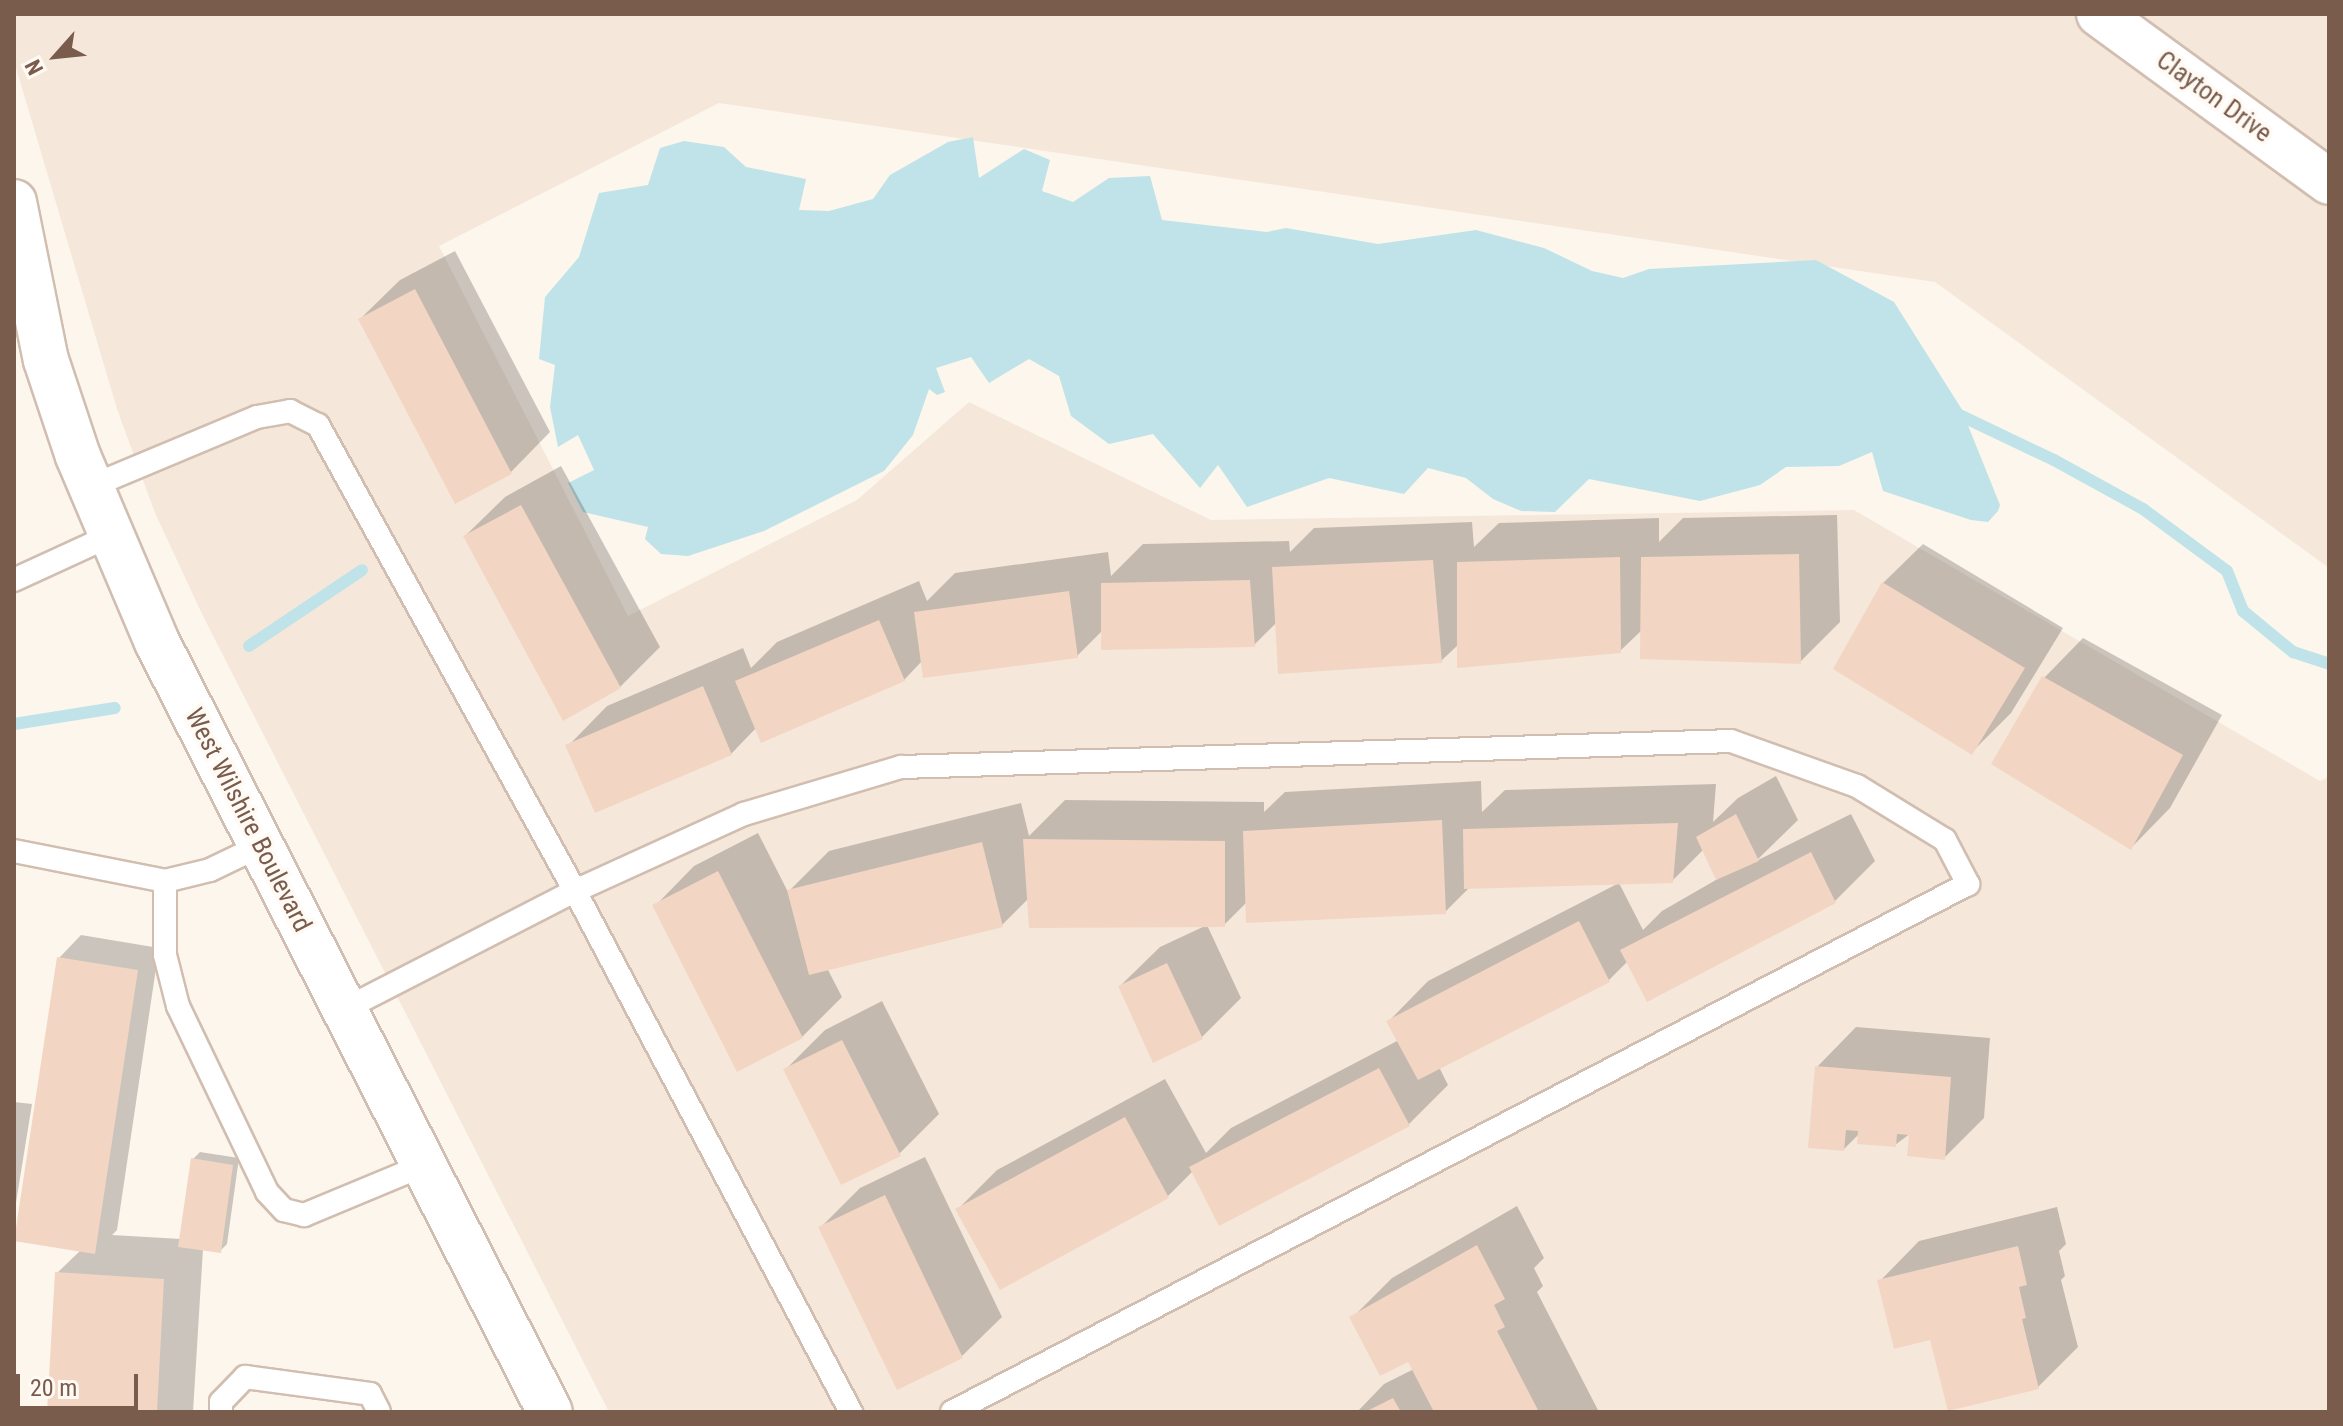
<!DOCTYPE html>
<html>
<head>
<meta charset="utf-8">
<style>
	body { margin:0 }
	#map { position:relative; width:2343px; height:1426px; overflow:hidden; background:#fdf6ec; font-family:"Roboto Condensed",sans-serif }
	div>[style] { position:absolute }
	.residential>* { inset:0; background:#f5e8da }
	.water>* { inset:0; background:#bfe3e8 }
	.shadow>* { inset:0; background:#0003 }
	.stream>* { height:12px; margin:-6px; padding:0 6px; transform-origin:6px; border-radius:6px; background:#bfe3e8 }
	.building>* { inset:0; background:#f3d5c3 }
	.roads { filter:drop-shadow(2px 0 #d1beb0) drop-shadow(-2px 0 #d1beb0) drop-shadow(0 2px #d1beb0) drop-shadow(0 -2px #d1beb0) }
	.lane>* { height:22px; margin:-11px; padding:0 11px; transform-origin:11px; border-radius:11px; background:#fff }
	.street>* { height:44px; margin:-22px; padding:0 22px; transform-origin:22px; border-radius:22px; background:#fff }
	.secondary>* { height:44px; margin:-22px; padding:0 22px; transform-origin:22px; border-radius:22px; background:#fff }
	span { translate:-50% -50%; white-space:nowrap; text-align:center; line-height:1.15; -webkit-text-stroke:7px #fffaf3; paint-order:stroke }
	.street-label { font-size:26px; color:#7a5c4d }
	.frame { position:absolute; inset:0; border:16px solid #7a5c4d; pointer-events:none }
	.north { position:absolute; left:16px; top:16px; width:80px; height:80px; -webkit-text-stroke:6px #fffaf3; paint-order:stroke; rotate:243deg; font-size:22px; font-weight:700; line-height:32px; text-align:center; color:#7a5c4d }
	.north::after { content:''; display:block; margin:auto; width:28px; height:36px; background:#7a5c4d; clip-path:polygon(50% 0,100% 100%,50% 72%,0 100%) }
	.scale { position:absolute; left:16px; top:1374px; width:122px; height:36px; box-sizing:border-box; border:4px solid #7a5c4d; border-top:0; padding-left:10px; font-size:24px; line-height:28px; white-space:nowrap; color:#7a5c4d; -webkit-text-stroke:6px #fffaf3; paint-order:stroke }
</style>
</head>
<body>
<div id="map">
	<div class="residential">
		<div style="clip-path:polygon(14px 14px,2329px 14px,2329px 568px,1935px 282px,719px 103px,439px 246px,628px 616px,857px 500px,969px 402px,1211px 520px,1854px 510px,2320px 781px,2329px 777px,2329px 1412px,609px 1412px,202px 614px,155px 513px,117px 409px,14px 61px)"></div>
	</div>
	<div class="water">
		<div style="clip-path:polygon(973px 137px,979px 178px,1024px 149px,1050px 160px,1042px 191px,1073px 202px,1109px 178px,1150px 176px,1162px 220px,1267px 232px,1286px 228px,1378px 244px,1476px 230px,1544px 248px,1592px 271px,1623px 278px,1649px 269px,1816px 260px,1894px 302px,1961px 408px,2000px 505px,1998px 511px,1988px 522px,1971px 520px,1883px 491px,1872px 452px,1839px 466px,1786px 467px,1760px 485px,1700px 501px,1589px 479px,1555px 512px,1521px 511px,1493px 499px,1466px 478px,1428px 468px,1404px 494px,1329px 478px,1247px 507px,1218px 465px,1200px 488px,1153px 434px,1109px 444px,1071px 416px,1059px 376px,1029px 359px,989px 383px,971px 357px,936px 368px,945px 392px,937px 395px,929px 389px,913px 435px,884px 471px,764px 531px,688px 556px,661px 554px,645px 539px,648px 527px,583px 512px,568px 483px,594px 470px,578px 435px,558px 447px,550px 407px,555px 365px,539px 359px,545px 297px,579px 257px,599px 193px,648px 185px,660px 148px,684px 141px,724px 147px,746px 167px,806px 179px,799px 210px,829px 211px,873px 199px,890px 175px,948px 142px)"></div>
	</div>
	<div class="shadow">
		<div style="clip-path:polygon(455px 251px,550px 432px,511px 472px,360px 319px,400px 280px)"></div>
		<div style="clip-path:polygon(561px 466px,660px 647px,620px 687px,465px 536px,505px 497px)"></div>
		<div style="clip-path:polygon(1837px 515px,1840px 622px,1800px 662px,1642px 630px,1620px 651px,1459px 644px,1441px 661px,1277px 622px,1254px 645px,1103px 630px,1077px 656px,922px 661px,904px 680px,756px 728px,731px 754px,568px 746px,607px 706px,743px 648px,751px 668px,777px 642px,919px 581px,927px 601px,955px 573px,1108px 552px,1111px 576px,1143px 544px,1289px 541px,1290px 552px,1314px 528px,1472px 522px,1474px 547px,1499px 523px,1659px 518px,1659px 542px,1683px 518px)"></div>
		<div style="clip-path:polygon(1923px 544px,2063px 628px,2011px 713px,1971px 753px,1883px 583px)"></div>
		<div style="clip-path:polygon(2083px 638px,2222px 715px,2170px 808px,2131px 848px,2044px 678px)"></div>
		<div style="clip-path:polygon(1776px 776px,1798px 820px,1756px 861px,1851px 814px,1875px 861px,1835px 901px,1648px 999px,1628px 961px,1609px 980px,1439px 1067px,1448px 1085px,1408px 1125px,1193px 1171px,1168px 1196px,958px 1209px,997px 1170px,1165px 1079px,1206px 1153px,1231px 1128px,1399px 1040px,1389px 1021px,1428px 981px,1619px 883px,1643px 930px,1662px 911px,1735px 869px,1704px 849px,1672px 881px,1471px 886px,1445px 912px,1247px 902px,1224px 925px,1207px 925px,1241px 998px,1202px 1037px,1120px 986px,1160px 947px,1207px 925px,1029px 898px,1002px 925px,827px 968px,842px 997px,802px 1037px,655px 906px,694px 866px,758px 833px,788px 892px,829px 851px,1021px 803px,1029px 836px,1065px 800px,1264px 802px,1264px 812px,1285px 792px,1481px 781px,1482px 812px,1505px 790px,1716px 784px,1713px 822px,1738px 798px)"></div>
		<div style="clip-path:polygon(81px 935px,159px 948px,117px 1230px,112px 1235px,181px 1239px,193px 1159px,200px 1152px,239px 1158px,227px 1244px,220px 1251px,203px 1249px,193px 1412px,49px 1412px,57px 1273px,81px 1250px,59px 958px)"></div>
		<div style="clip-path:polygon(882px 1001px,939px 1114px,899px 1154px,785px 1070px,825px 1030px)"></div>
		<div style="clip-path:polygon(1856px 1027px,1990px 1038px,1984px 1118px,1944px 1158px,1911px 1133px,1895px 1145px,1860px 1133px,1844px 1149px,1817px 1067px)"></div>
		<div style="clip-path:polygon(14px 1102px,32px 1104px,14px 1215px)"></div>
		<div style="clip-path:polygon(925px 1157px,1002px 1317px,962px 1356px,821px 1227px,860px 1188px)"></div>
		<div style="clip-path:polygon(1517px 1206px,1544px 1258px,1534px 1268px,1543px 1286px,1537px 1292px,1599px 1412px,1357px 1412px,1384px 1384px,1414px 1369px,1409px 1359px,1352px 1318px,1392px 1278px)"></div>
		<div style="clip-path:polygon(2057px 1207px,2066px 1244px,2059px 1251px,2065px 1276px,2061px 1280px,2078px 1347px,2038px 1387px,1932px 1338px,1880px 1281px,1919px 1241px)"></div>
	</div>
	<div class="stream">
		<div style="left:1949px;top:410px;width:116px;rotate:25.5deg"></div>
		<div style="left:2054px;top:460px;width:102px;rotate:28.8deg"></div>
		<div style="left:2143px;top:509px;width:104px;rotate:36.4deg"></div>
		<div style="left:2227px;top:571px;width:43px;rotate:68.2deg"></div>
		<div style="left:2243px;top:611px;width:65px;rotate:39.4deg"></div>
		<div style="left:2293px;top:652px;width:38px;rotate:18deg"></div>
		<div style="left:249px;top:646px;width:136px;rotate:-33.9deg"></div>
		<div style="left:14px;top:724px;width:102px;rotate:-9deg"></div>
	</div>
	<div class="building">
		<div style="clip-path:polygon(415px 289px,512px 474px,455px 504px,358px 319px)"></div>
		<div style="clip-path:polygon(521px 505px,621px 688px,563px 721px,463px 536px)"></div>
		<div style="clip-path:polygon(1799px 554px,1801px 664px,1640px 659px,1641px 557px)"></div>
		<div style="clip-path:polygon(1620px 557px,1621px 653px,1457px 668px,1457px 562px)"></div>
		<div style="clip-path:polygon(1433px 560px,1442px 663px,1278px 674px,1272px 567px)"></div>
		<div style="clip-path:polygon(1250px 580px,1255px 647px,1101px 650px,1101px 583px)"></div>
		<div style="clip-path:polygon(1882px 582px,2025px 668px,1972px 755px,1833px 669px)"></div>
		<div style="clip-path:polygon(1069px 591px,1078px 658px,923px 678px,914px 612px)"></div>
		<div style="clip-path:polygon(879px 620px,905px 681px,761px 743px,735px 681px)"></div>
		<div style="clip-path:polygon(2042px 676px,2183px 755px,2131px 850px,1991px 764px)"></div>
		<div style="clip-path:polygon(703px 686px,732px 755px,595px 813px,565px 745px)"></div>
		<div style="clip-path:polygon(1736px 814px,1759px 861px,1716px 880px,1696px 837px)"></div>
		<div style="clip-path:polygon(1442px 820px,1446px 914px,1246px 923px,1243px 831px)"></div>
		<div style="clip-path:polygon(1678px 823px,1673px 883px,1464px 889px,1463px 829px)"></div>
		<div style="clip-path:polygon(1023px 839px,1225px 841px,1225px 927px,1029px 928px)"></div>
		<div style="clip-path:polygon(982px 842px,1003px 927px,809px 975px,787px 890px)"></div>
		<div style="clip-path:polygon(1811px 852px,1836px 903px,1647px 1002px,1620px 950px)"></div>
		<div style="clip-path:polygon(718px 871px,803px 1038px,737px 1072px,652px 905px)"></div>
		<div style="clip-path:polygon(1579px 921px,1610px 982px,1418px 1080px,1386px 1021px)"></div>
		<div style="clip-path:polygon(57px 957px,138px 970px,95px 1254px,14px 1241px)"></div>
		<div style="clip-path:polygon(1167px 963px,1203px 1039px,1153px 1063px,1118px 986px)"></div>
		<div style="clip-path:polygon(842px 1040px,901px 1156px,841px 1185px,783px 1069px)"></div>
		<div style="clip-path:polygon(1815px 1066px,1951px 1077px,1945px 1160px,1907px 1156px,1909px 1135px,1897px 1134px,1896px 1147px,1857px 1144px,1858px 1131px,1846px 1130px,1844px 1151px,1808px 1148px)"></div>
		<div style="clip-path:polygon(1379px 1068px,1410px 1126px,1219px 1226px,1189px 1167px)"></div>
		<div style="clip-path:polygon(1125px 1117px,1169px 1198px,1000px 1290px,955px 1209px)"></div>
		<div style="clip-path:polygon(191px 1158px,233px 1165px,221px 1253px,178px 1247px)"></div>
		<div style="clip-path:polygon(885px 1195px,963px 1358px,897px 1390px,818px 1227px)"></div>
		<div style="clip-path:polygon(1477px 1245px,1505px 1299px,1494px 1305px,1505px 1327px,1497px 1331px,1539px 1412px,1434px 1412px,1408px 1362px,1380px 1376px,1349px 1317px)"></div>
		<div style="clip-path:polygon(2018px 1246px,2027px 1285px,2019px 1287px,2026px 1318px,2022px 1319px,2039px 1389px,1948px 1411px,1930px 1340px,1894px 1349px,1877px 1280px)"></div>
		<div style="clip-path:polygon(55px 1272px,164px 1279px,157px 1412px,47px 1412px)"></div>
		<div style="clip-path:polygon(1393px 1398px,1401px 1412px,1365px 1412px)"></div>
	</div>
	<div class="roads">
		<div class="lane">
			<div style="left:92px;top:486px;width:179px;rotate:-22.7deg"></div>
			<div style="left:257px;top:417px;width:34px;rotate:-10deg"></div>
			<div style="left:290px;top:411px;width:31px;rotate:27deg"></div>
			<div style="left:318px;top:425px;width:532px;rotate:61.12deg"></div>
			<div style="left:575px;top:891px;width:590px;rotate:62.09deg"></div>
			<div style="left:14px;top:580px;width:108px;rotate:-24.7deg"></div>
			<div style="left:14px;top:851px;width:154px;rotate:11.2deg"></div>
			<div style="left:165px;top:881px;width:46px;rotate:-13.7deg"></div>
			<div style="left:210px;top:870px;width:58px;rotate:-25.7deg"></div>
			<div style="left:165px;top:881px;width:74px;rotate:90deg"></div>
			<div style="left:165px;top:955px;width:53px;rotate:75.7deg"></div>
			<div style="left:178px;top:1006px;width:206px;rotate:64.4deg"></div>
			<div style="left:267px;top:1192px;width:25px;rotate:47deg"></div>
			<div style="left:284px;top:1210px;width:21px;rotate:14deg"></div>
			<div style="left:304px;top:1215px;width:130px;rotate:-22.6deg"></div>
			<div style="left:345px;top:1009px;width:259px;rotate:-27.2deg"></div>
			<div style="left:575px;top:891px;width:186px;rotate:-24.5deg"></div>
			<div style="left:744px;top:814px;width:164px;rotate:-16.7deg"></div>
			<div style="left:901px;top:767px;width:830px;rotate:-1.79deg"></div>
			<div style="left:1731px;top:741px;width:134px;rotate:19.7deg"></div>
			<div style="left:1857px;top:786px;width:103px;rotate:31.5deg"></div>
			<div style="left:1945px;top:840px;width:50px;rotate:62.4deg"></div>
			<div style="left:1968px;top:884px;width:1145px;rotate:152.54deg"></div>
			<div style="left:221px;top:1412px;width:10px;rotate:-90deg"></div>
			<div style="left:221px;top:1402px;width:35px;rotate:-46deg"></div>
			<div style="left:245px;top:1377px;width:126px;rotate:7.7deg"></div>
			<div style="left:370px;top:1394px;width:20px;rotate:63deg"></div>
		</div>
		<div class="street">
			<div style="left:2099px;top:14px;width:285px;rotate:36.1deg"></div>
		</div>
		<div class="secondary">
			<div style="left:14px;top:202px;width:161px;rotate:78.6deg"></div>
			<div style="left:46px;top:360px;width:101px;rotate:71.6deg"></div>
			<div style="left:78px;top:456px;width:202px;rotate:67deg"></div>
			<div style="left:157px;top:642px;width:864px;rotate:62.96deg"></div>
		</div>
	</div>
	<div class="street-label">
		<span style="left:2214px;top:97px;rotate:36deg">Clayton Drive</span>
		<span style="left:248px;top:820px;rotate:63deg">West Wilshire Boulevard</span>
	</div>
	<div class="frame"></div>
	<div class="north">N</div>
	<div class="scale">20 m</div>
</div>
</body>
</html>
